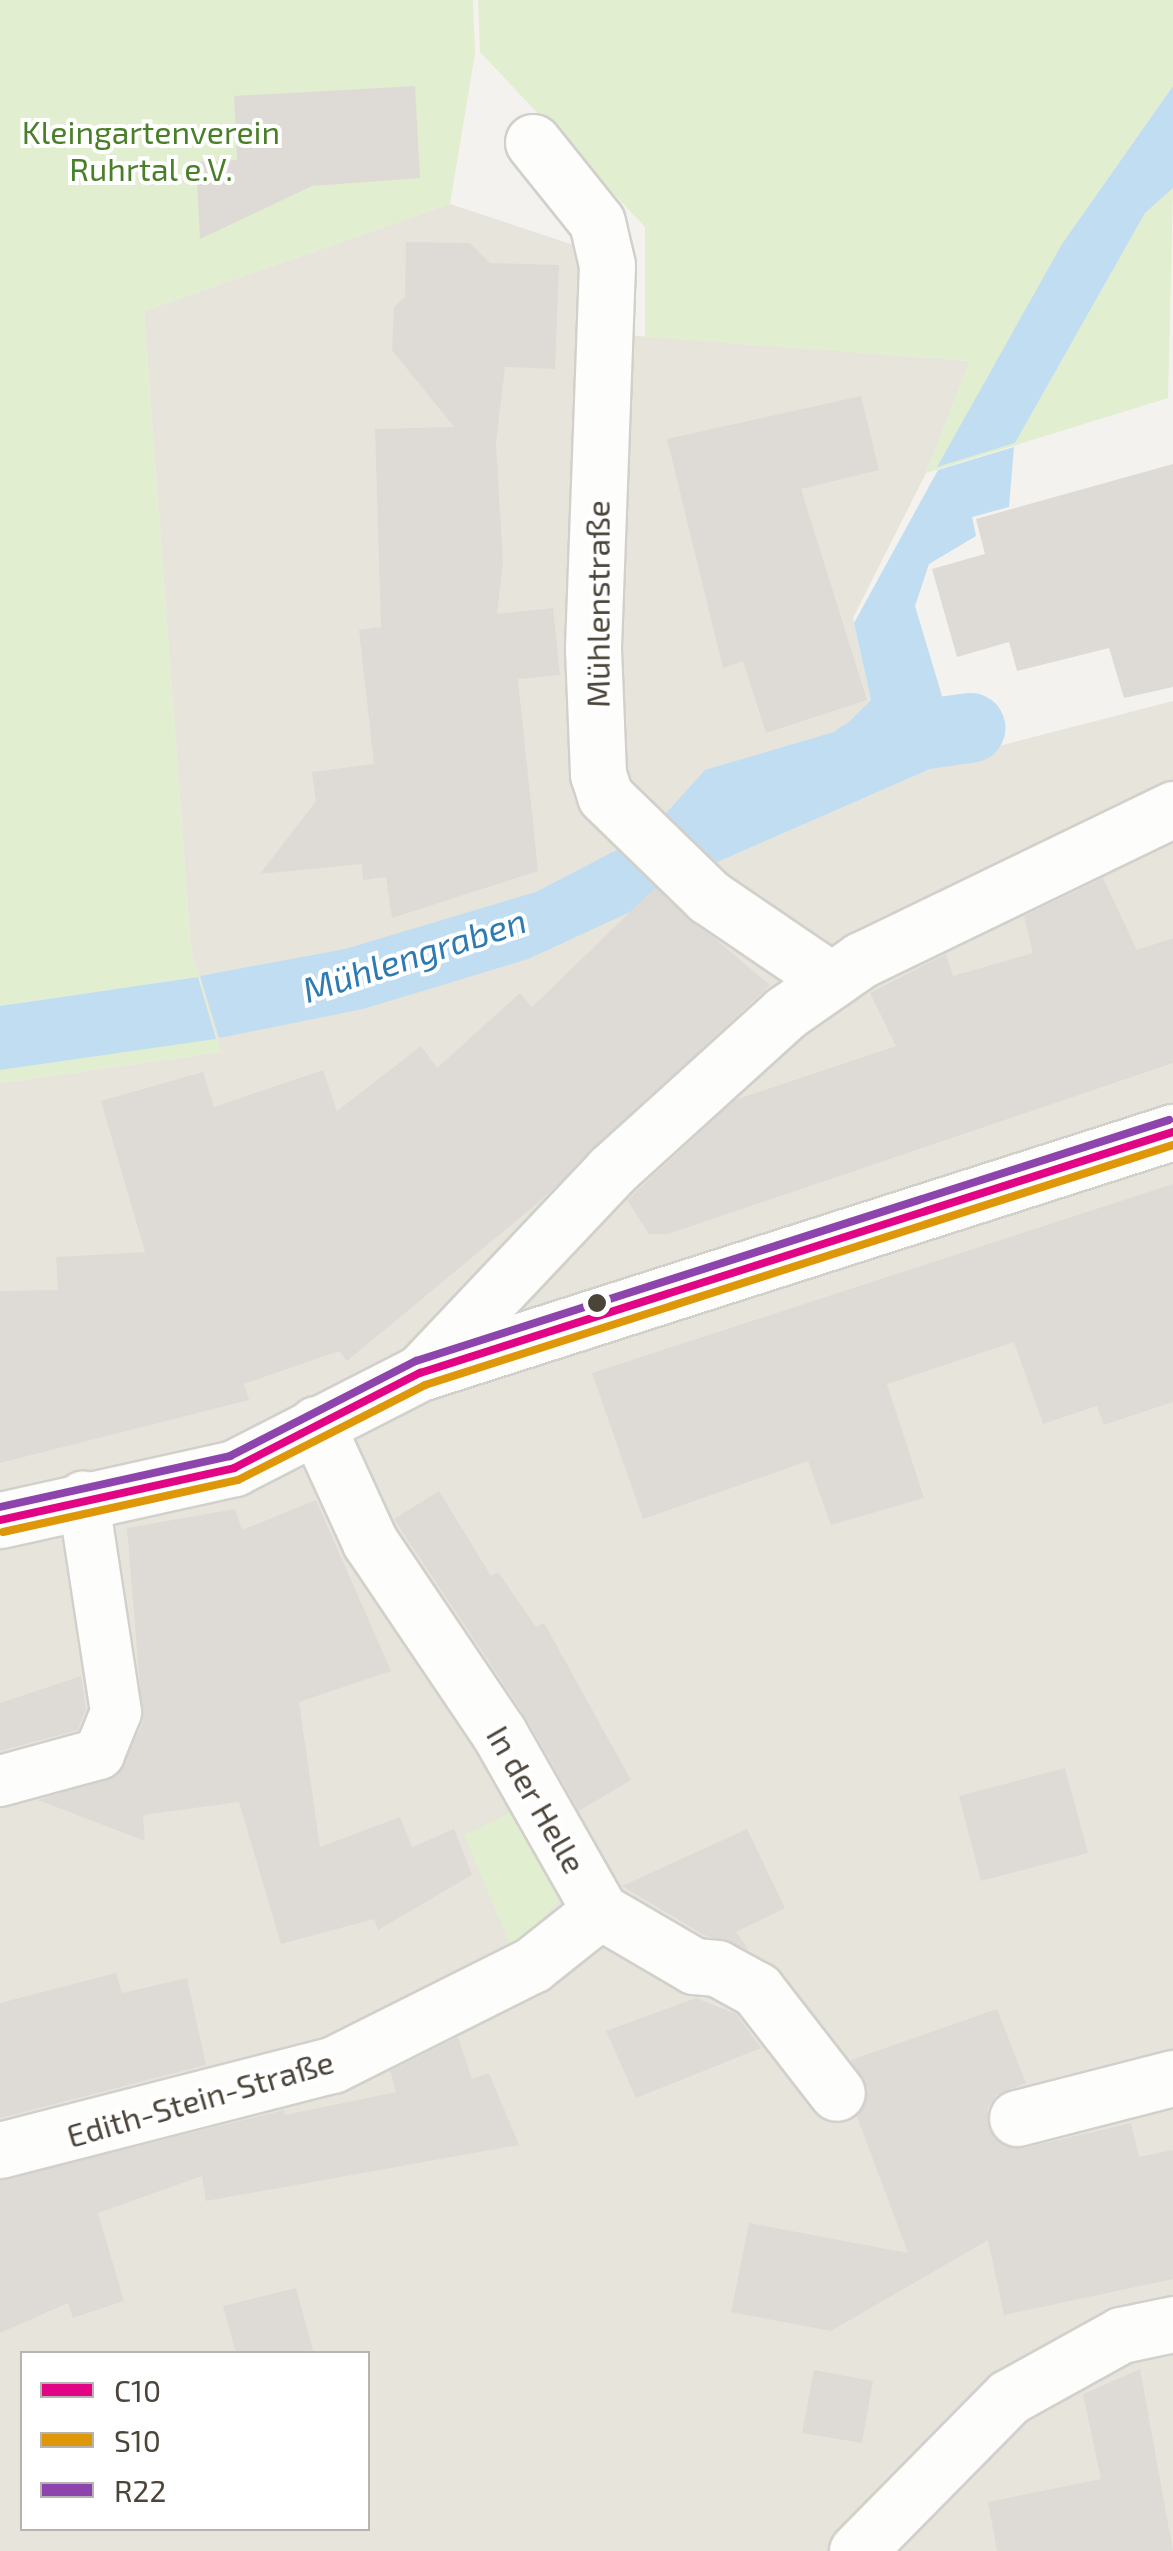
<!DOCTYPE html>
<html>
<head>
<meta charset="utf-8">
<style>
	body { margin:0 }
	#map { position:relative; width:1173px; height:2551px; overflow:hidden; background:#f4f2ee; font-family:"Exo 2",sans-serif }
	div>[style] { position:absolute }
	.residential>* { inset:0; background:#e7e4dc }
	.green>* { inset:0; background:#e1eecf }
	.water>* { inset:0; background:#c0ddf1 }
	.canal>* { height:70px; margin:-35px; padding:0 35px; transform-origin:35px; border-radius:35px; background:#c0ddf1 }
	.building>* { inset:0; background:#dedbd6 }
	.roads { filter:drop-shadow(2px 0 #d2d0cb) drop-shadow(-2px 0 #d2d0cb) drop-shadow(0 2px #d2d0cb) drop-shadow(0 -2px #d2d0cb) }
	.pedestrian>* { height:50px; margin:-25px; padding:0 25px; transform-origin:25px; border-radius:25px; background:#fdfdfc }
	.minor>* { height:55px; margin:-27.5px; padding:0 27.5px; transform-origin:27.5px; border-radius:27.5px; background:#fdfdfc }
	.bus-1>* { height:8px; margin:-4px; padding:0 4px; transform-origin:4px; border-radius:4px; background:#e10585 }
	.bus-2>* { height:8px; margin:-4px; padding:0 4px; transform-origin:4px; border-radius:4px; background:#dd9709 }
	.bus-3>* { height:8px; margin:-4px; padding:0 4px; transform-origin:4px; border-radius:4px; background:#8e44ad }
	.dots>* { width:28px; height:28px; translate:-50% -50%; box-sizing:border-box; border:5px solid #fff; border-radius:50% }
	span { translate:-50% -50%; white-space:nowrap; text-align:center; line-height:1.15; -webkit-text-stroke:8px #fff; paint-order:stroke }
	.park-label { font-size:32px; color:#4a7f2a }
	.street-label { font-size:32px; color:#4b4439 }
	.water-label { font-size:35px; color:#2e7ab2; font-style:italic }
	.legend { position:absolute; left:20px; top:2351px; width:350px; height:180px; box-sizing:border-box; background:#fff; border:2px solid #b7b4b0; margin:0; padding:12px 18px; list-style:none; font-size:30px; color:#4b4439 }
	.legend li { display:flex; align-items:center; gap:20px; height:50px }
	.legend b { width:50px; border:2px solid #b7b4b0 }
</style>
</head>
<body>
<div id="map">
	<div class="residential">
		<div style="clip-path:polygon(evenodd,450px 204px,589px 250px,600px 333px,970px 361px,926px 473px,853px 618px,871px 700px,713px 864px,960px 756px,1173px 701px,1173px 2551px,0 2551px,0 1083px,221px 1052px,191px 950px,144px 311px,450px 204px,22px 2354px,368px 2354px,368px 2528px,22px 2528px,22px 2354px)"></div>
	</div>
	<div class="green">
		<div style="clip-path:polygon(0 0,473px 0,475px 53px,450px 204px,144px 311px,191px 950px,221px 1052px,0 1083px,0 1070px,215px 1039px,198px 977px,0 1006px)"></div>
		<div style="clip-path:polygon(478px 0,1173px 0,1173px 86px,1062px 244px,938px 466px,1015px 443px,1145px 213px,1173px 188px,1168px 398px,926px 473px,970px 361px,645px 337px,645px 227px,480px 52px)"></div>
		<div style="clip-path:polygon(516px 1810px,560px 1900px,512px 1950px,464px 1835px)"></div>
	</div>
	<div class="water">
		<div style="clip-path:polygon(1173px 86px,1173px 188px,1145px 213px,1015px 443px,937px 467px,1062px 244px)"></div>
		<div style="clip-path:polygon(1014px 447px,1009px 507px,972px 517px,976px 536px,929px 564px,915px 606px,960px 756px,713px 864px,649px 832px,705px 770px,841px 730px,871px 700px,854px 623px,938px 470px)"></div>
		<div style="clip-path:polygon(634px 841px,669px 894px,528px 959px,363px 1009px,219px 1038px,200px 976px,345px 949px,536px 892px)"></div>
		<div style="clip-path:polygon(198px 977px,216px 1039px,0 1070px,0 1006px)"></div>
	</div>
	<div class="canal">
		<div style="left:860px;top:756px;width:56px;rotate:-21deg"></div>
		<div style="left:912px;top:736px;width:59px;rotate:-7.9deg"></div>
	</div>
	<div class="building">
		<div style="clip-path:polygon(415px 86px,420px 178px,312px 186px,200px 239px,196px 162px,237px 160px,234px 96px)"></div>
		<div style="clip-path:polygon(406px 242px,470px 243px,490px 263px,559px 265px,555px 369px,505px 367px,496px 443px,503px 563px,497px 614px,553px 608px,560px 675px,518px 679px,538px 871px,392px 918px,386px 877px,363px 880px,362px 864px,260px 874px,316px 801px,312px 772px,374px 764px,359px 630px,381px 627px,375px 429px,454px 427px,392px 350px,394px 307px,405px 297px)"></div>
		<div style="clip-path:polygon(861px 396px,879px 470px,801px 489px,867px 700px,766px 733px,743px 661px,723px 668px,667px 439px)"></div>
		<div style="clip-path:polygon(1173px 464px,1173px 687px,1124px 698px,1109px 648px,1017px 671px,1009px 642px,957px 657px,932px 569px,985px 554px,976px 519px)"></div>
		<div style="clip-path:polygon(1103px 878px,1137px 950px,1173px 938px,1173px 1063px,668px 1234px,649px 1234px,627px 1200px,735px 1100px,896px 1046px,870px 993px,946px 954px,953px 976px,1033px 953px,1024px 916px)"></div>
		<div style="clip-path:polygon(655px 888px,770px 985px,539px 1202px,347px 1361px,339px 1351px,244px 1384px,249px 1400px,0 1463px,0 1291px,58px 1290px,56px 1257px,145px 1252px,101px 1101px,203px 1072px,214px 1107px,323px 1070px,337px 1111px,421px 1046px,437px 1068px,520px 993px,532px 1007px)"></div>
		<div style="clip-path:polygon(1173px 1184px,1173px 1402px,1104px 1425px,1097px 1406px,1043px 1424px,1014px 1342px,887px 1384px,924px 1498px,831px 1525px,808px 1461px,643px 1519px,592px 1373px)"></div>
		<div style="clip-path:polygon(439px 1491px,491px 1576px,498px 1572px,536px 1627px,544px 1623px,631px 1780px,579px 1811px,525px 1716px,394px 1519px)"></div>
		<div style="clip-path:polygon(316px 1500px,391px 1671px,299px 1702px,320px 1847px,400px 1817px,412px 1847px,454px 1829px,472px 1875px,378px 1930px,374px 1919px,281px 1944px,239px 1802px,143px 1815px,145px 1841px,38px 1800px,117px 1776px,143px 1723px,127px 1528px,235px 1509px,242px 1530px)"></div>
		<div style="clip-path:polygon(81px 1676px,86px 1709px,78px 1730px,0 1751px,0 1703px)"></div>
		<div style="clip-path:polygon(1065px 1768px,1088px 1853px,981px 1881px,959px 1796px)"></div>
		<div style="clip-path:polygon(747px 1829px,785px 1908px,736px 1932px,749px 1950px,704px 1935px,622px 1886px)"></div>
		<div style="clip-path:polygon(116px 1973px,122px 1993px,187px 1978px,206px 2065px,0 2118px,0 2003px)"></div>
		<div style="clip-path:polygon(696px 1998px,736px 2014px,761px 2048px,636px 2098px,606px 2031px)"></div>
		<div style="clip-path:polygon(997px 2009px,1026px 2083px,996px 2095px,987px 2109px,994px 2139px,1024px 2148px,1131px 2123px,1139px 2157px,1173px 2150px,1173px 2279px,1004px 2315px,988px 2240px,831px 2331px,731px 2312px,749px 2223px,908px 2253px,857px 2117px,868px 2090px,851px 2060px)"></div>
		<div style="clip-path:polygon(458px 2037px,472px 2079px,489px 2073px,519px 2145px,206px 2201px,202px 2176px,98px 2213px,124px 2301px,73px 2318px,68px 2303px,0 2333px,0 2180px,284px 2110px,285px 2115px,396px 2092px,390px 2071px)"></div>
		<div style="clip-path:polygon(296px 2288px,314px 2354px,236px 2354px,223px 2306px)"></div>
		<div style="clip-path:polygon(1140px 2369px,1173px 2551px,997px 2551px,988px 2502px,1101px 2479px,1083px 2394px)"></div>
		<div style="clip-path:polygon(814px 2370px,873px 2381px,862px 2443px,802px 2433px)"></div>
	</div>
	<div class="roads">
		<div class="pedestrian">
			<div style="left:0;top:1781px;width:103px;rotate:-15.3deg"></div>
			<div style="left:99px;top:1754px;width:45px;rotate:-68deg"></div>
			<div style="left:116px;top:1712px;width:218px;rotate:-98.7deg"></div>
		</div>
		<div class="minor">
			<div style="left:533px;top:142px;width:102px;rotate:51.3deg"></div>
			<div style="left:597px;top:222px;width:44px;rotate:76.9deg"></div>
			<div style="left:607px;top:265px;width:384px;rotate:92.1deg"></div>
			<div style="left:593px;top:649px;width:125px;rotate:87.7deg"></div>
			<div style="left:598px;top:774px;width:23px;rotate:72deg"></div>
			<div style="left:605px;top:796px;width:145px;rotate:44.2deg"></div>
			<div style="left:709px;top:897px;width:148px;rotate:34.2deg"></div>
			<div style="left:424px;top:1369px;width:272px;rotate:-46.6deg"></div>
			<div style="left:611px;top:1171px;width:235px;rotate:-42.2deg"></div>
			<div style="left:785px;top:1013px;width:93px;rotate:-34.9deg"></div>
			<div style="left:861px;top:960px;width:347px;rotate:-25.8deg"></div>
			<div style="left:316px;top:1424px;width:130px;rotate:65.4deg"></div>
			<div style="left:370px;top:1542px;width:230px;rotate:56deg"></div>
			<div style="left:499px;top:1733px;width:205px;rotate:60.4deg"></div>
			<div style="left:600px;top:1911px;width:109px;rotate:30.3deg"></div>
			<div style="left:694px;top:1966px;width:23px;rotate:5deg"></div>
			<div style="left:717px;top:1968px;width:46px;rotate:28.8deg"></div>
			<div style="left:757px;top:1990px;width:130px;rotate:52.2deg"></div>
			<div style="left:0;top:1520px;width:240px;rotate:-12.5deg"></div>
			<div style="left:234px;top:1468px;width:209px;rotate:-27.1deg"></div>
			<div style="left:420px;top:1373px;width:791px;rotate:-17.75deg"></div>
			<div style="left:1017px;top:2118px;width:161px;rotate:-14.4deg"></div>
			<div style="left:0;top:2150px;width:343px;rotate:-14.4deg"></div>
			<div style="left:332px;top:2065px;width:224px;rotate:-26.6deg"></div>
			<div style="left:532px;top:1965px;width:87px;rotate:-38.5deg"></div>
			<div style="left:857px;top:2551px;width:216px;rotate:-45.4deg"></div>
			<div style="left:1009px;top:2397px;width:128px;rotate:-29deg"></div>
			<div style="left:1121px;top:2335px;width:53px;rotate:-11.9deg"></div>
		</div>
	</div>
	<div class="bus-1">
		<div style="left:0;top:1520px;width:240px;rotate:-12.5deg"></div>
		<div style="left:234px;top:1468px;width:209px;rotate:-27.1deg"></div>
		<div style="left:420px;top:1373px;width:791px;rotate:-17.75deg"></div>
	</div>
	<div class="bus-2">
		<div style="left:3px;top:1532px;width:241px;rotate:-12.5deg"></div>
		<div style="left:238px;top:1480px;width:210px;rotate:-26.9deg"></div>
		<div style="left:425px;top:1385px;width:786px;rotate:-17.79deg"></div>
	</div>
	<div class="bus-3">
		<div style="left:0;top:1507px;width:236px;rotate:-12.5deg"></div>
		<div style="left:230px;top:1456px;width:209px;rotate:-27.1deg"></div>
		<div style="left:416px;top:1361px;width:791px;rotate:-17.75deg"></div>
	</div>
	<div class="dots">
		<div style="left:597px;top:1303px;background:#4b4439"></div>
	</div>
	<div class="park-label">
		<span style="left:151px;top:150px">Kleingartenverein<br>Ruhrtal e.V.</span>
	</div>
	<div class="street-label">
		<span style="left:597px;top:604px;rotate:-90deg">Mühlenstraße</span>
		<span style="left:537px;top:1799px;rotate:60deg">In der Helle</span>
		<span style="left:200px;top:2098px;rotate:-16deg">Edith-Stein-Straße</span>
	</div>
	<div class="water-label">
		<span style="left:414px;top:954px;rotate:-18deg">Mühlengraben</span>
	</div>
	<ul class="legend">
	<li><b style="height:12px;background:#e10585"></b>C10</li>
	<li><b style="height:12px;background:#dd9709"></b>S10</li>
	<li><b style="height:12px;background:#8e44ad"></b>R22</li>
	</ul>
</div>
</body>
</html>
